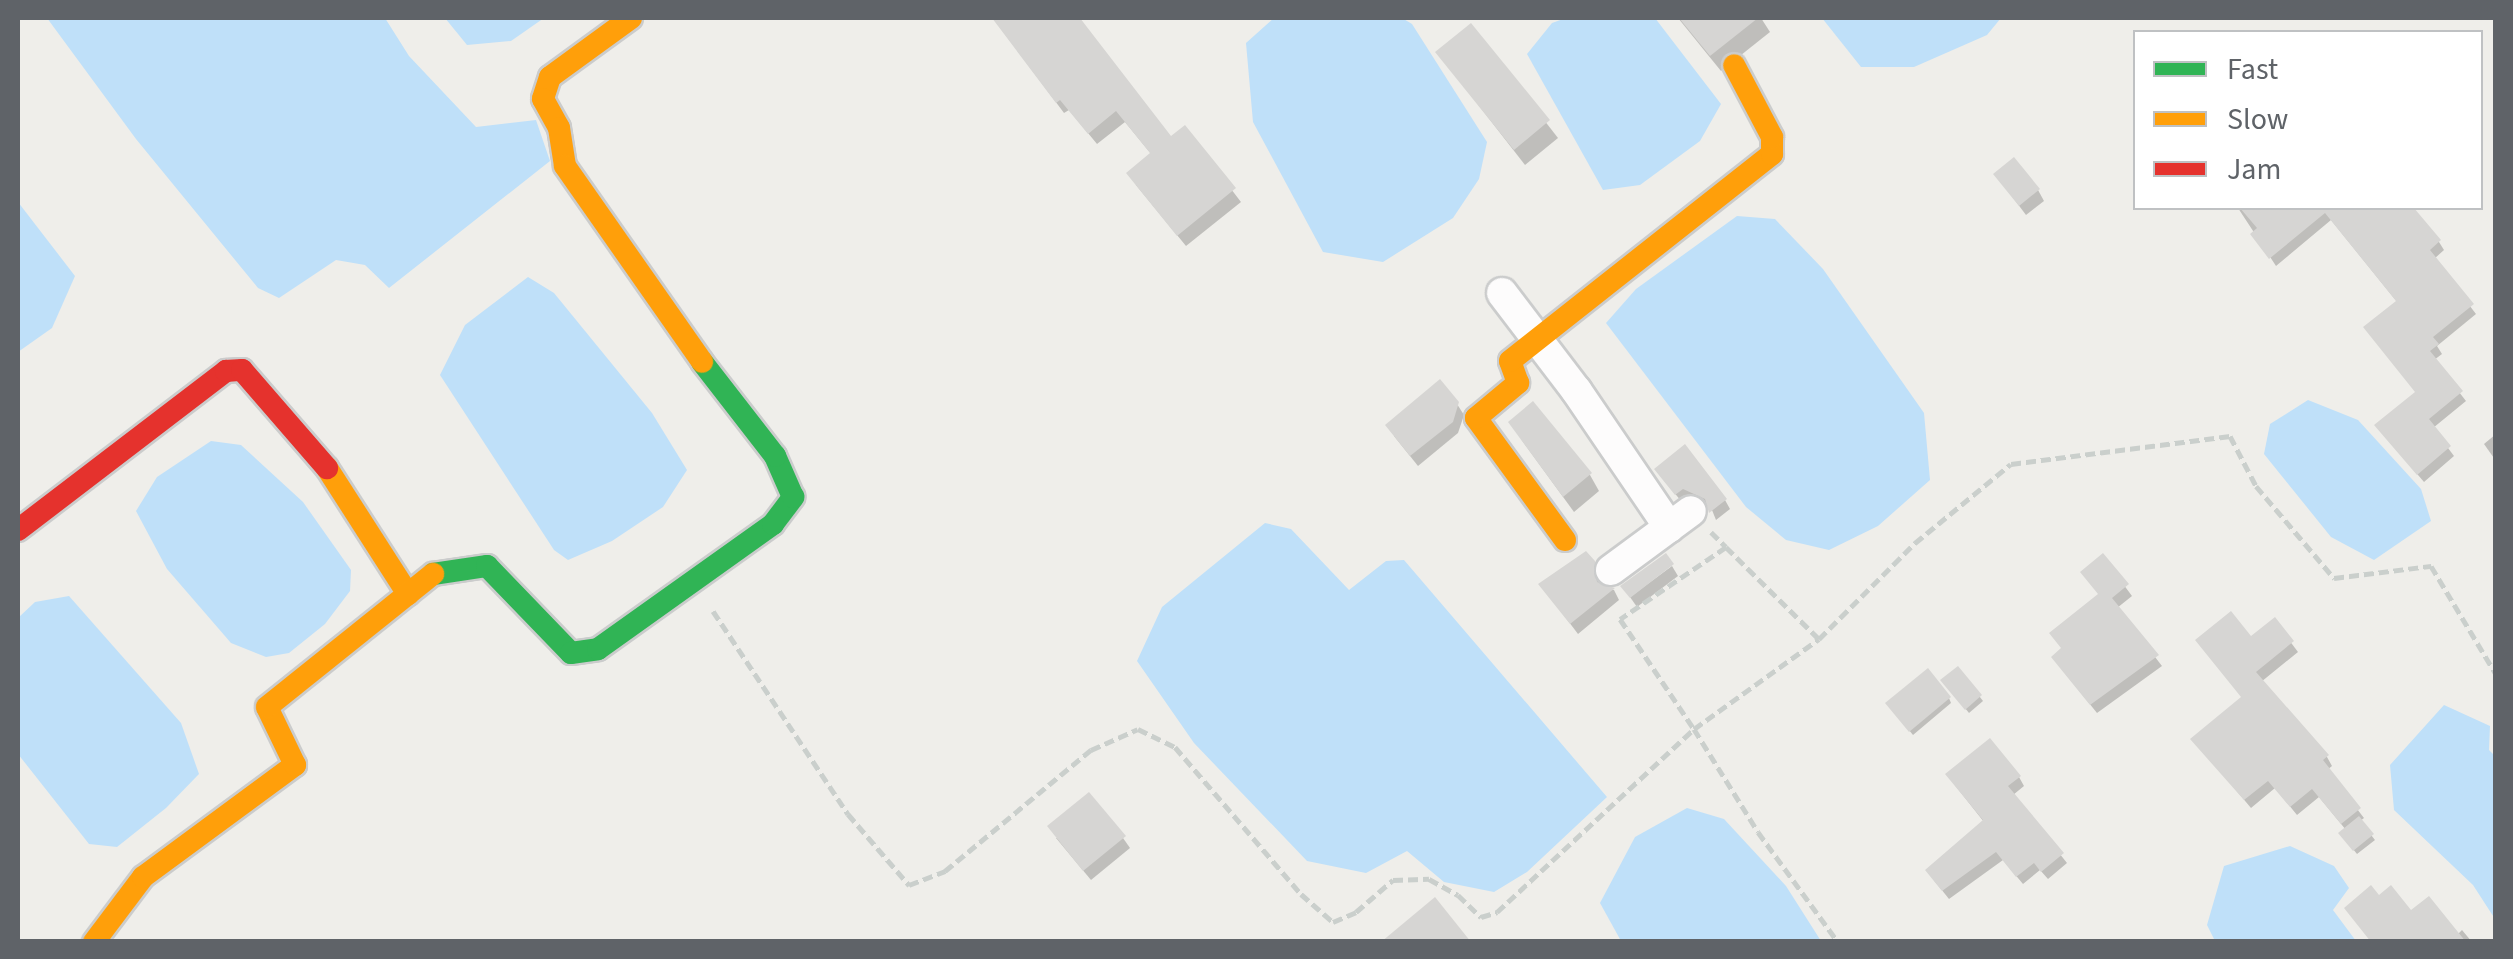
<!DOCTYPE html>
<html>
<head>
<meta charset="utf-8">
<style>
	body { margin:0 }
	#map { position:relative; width:2513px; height:959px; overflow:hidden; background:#efeeea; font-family:"Source Sans 3",sans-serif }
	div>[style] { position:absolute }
	.water>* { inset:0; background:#bfe0f9 }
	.shadow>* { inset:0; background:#0003 }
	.building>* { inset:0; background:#d6d5d3 }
	.path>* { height:5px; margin-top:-2.5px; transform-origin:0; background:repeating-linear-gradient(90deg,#cacfcc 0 10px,transparent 0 15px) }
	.roads { filter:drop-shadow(2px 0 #cbcccc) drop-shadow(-2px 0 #cbcccc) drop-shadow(0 2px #cbcccc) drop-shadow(0 -2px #cbcccc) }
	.street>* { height:30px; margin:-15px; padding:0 15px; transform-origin:15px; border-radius:15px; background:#fdfcfc }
	.fast>* { height:22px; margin:-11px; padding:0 11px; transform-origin:11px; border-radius:11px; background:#30b455 }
	.slow>* { height:22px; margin:-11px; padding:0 11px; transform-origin:11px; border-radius:11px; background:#ff9f0a }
	.jam>* { height:22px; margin:-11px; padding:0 11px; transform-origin:11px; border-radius:11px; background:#e5322d }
	span { translate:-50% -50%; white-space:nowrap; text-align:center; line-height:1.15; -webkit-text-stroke:8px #fff; paint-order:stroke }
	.frame { position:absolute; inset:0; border:20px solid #5f6368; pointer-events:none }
	.legend { position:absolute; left:2133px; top:30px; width:350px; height:180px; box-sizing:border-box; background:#fff; border:2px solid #bfc1c3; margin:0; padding:12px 18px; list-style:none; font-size:30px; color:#5f6368 }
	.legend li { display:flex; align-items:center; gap:20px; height:50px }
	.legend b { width:50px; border:2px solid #bfc1c3 }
</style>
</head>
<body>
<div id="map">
	<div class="water">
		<div style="clip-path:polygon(47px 18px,385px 18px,409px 56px,476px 127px,536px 120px,550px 161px,389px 288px,365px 265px,336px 260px,279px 298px,258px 288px,136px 139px)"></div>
		<div style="clip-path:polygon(445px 18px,544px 18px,511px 41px,467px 45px)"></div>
		<div style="clip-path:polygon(1274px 18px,1402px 18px,1412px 24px,1487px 142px,1479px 179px,1453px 218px,1383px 262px,1323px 252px,1253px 122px,1246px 43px)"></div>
		<div style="clip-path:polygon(1566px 18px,1655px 18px,1721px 104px,1700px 141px,1640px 185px,1603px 190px,1527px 54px,1552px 23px)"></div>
		<div style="clip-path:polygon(1822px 18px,2001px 18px,1987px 35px,1914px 67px,1861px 67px)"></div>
		<div style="clip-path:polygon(18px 202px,75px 276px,52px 328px,18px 352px)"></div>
		<div style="clip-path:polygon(1737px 216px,1775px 219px,1823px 269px,1924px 413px,1930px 480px,1878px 526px,1829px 550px,1786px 540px,1746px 507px,1606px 323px,1636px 289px)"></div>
		<div style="clip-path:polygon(528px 277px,554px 293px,652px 413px,687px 470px,663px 507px,612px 541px,568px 560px,554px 550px,440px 375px,465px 325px)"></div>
		<div style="clip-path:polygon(2308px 400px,2358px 420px,2421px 489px,2431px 521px,2374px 560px,2331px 537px,2264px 454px,2270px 424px)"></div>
		<div style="clip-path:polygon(211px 441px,241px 445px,303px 502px,351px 570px,350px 591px,325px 624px,289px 653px,266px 657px,231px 643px,167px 569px,136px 511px,157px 477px)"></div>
		<div style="clip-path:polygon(1265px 523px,1291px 529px,1349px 590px,1386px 561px,1404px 560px,1607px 797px,1527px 872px,1494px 892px,1444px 882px,1407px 851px,1366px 873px,1307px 861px,1194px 743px,1137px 661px,1162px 607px)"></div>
		<div style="clip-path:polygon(69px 596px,181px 723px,199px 774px,166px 808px,117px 847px,89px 844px,18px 754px,18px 618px,35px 602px)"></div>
		<div style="clip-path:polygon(2444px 705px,2490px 726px,2489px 750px,2496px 757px,2495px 919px,2473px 885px,2394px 810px,2390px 765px)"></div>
		<div style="clip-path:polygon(1687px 808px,1724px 819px,1786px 886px,1821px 941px,1621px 941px,1600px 903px,1635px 837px)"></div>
		<div style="clip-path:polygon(2290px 846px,2334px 866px,2349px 888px,2333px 910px,2356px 941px,2215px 941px,2207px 925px,2224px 866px)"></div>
	</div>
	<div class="shadow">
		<div style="clip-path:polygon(993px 18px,1055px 18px,1171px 140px,1185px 129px,1241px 202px,1186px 246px,1136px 185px,1152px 155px,1125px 122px,1097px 144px,1069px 110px,1064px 113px)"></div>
		<div style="clip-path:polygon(1678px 18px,1761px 18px,1770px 32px,1721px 71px)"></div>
		<div style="clip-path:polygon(1471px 26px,1558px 138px,1525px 165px,1438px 53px)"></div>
		<div style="clip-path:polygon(1996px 175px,2038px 190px,2044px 201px,2026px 215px)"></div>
		<div style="clip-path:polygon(2238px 208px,2411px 208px,2439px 242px,2444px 250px,2434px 259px,2476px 314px,2437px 346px,2442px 354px,2434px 360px,2466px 401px,2433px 428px,2454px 456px,2424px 482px,2383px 434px,2417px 393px,2398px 303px,2331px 220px,2276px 266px)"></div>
		<div style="clip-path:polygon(1457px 404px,1464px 415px,1458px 433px,1418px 466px,1394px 436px)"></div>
		<div style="clip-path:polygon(2496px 434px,2496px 461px,2484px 444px)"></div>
		<div style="clip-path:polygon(1521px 439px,1590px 475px,1599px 491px,1574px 512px)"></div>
		<div style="clip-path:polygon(1662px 478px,1725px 500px,1730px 509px,1716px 520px,1710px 505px,1688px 496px,1682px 502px)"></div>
		<div style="clip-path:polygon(2103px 557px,2132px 596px,2117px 608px,2162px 666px,2097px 713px,2060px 667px,2100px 595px)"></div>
		<div style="clip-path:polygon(1592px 563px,1601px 586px,1614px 590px,1619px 600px,1578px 634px,1541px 585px)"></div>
		<div style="clip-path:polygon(1672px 566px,1678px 576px,1637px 607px,1630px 597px)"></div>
		<div style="clip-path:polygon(2274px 620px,2298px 652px,2261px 682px,2327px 757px,2332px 766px,2327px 770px,2364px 818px,2360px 821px,2375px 840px,2357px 854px,2344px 838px,2346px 830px,2319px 797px,2297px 815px,2275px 788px,2251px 808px,2193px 739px,2243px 699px,2250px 640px)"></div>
		<div style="clip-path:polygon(1958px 669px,1983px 701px,1969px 713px,1946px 685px)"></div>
		<div style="clip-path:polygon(1949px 698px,1951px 703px,1913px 735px,1891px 708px)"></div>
		<div style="clip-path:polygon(2019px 777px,2024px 786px,2013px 795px,2067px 863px,2048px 879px,2040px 870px,2023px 884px,2003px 860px,1949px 899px,1933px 879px,1984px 822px,1954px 784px)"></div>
		<div style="clip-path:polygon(1056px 838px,1123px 838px,1130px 848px,1091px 880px)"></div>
		<div style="clip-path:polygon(2379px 899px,2457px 935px,2462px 930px,2472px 942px,2372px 942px)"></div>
	</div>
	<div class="building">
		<div style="clip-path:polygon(992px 18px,1080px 18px,1171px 136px,1185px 125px,1236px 188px,1177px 236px,1126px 173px,1150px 153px,1116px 111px,1088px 134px,1060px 100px,1056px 103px)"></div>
		<div style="clip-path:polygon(1679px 18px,1758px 18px,1710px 56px)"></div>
		<div style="clip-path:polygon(1471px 23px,1550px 120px,1514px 150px,1435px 52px)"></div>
		<div style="clip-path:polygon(2014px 157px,2040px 189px,2019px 206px,1993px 174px)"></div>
		<div style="clip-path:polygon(2240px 208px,2414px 208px,2441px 240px,2430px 250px,2474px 304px,2433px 337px,2439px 344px,2430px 351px,2463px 391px,2429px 419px,2451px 446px,2417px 475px,2374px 425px,2415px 392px,2363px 327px,2396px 301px,2325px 213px,2269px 259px,2250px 234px,2257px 228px)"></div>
		<div style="clip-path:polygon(1440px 379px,1459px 402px,1453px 422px,1410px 456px,1385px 425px)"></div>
		<div style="clip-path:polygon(1533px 401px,1592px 473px,1563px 497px,1508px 422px)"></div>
		<div style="clip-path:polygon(1685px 444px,1727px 499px,1709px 513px,1705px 499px,1683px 489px,1675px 495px,1654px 469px)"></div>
		<div style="clip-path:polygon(1586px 551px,1595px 561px,1597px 582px,1615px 588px,1570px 624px,1538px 584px)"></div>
		<div style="clip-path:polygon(1666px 553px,1674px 564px,1630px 598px,1620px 586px)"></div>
		<div style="clip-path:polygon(2103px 553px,2129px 584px,2112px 598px,2159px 655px,2090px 705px,2051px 657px,2061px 648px,2049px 633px,2098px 594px,2080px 572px)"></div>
		<div style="clip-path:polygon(2231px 611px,2251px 636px,2275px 617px,2294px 641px,2256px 672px,2329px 755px,2323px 760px,2361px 808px,2341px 824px,2312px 789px,2290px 807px,2268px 781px,2244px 800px,2190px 739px,2241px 697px,2195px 640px)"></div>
		<div style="clip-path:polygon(1958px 666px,1982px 695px,1965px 710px,1940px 680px)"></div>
		<div style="clip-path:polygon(1928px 668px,1951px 697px,1909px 732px,1885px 703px)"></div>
		<div style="clip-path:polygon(1990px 738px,2021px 776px,2008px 786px,2064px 853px,2041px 872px,2034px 863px,2016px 877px,1996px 852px,1942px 891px,1925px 870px,1983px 820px,1945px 774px)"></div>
		<div style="clip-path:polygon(1089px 792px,1126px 836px,1083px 871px,1047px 826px)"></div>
		<div style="clip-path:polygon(2359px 816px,2374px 834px,2353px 851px,2338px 833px)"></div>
		<div style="clip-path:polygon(2371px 885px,2379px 895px,2391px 885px,2411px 910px,2429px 896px,2466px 942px,2371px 942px,2344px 908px)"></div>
		<div style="clip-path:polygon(1435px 897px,1471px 942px,1381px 942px)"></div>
	</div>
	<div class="path">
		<div style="left:1711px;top:532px;width:21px;rotate:45deg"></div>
		<div style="left:1726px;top:547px;width:128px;rotate:145.8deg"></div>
		<div style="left:1620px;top:619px;width:133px;rotate:56.1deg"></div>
		<div style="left:1694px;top:729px;width:154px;rotate:-35.8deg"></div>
		<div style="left:1819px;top:639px;width:136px;rotate:-45deg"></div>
		<div style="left:1915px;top:543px;width:124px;rotate:-39.5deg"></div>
		<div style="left:2011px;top:464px;width:221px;rotate:-7.3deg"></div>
		<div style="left:2230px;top:436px;width:56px;rotate:62.5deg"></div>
		<div style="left:2256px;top:486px;width:121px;rotate:49.7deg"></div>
		<div style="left:2334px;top:578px;width:98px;rotate:-7.1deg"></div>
		<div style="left:2431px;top:566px;width:126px;rotate:59deg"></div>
		<div style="left:1726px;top:547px;width:131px;rotate:44.7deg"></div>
		<div style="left:713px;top:611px;width:244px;rotate:56.4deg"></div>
		<div style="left:848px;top:814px;width:94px;rotate:49.3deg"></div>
		<div style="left:909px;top:885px;width:39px;rotate:-21deg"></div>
		<div style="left:945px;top:871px;width:190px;rotate:-39.7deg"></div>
		<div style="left:1091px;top:750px;width:51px;rotate:-24.1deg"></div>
		<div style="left:1138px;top:729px;width:41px;rotate:25.9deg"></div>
		<div style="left:1175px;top:747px;width:194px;rotate:49.4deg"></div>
		<div style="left:1301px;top:894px;width:43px;rotate:41.2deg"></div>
		<div style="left:1333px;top:922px;width:25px;rotate:-23deg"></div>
		<div style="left:1356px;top:912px;width:49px;rotate:-40.9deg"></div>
		<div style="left:1393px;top:880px;width:36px;rotate:-2deg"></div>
		<div style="left:1429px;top:879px;width:33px;rotate:29deg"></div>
		<div style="left:1458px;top:895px;width:32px;rotate:44deg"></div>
		<div style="left:1481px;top:917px;width:17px;rotate:-17deg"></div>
		<div style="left:1497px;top:912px;width:269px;rotate:-42.9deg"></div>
		<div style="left:1694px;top:729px;width:121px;rotate:58.1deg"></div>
		<div style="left:1758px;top:832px;width:136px;rotate:54deg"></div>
	</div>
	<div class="roads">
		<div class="street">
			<div style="left:1502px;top:293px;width:122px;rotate:52.7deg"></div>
			<div style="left:1576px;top:390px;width:166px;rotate:55.8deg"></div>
			<div style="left:1611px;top:570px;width:99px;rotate:-36.4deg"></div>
		</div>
		<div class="fast">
			<div style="left:433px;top:574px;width:55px;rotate:-8.4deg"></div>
			<div style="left:487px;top:566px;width:121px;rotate:46deg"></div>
			<div style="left:571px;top:653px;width:27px;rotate:-8deg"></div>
			<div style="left:598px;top:649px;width:215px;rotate:-35.5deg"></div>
			<div style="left:773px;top:524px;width:34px;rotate:-53deg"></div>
			<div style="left:793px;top:497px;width:45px;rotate:-113.7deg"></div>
			<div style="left:775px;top:456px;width:119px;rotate:-127.8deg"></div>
		</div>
		<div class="slow">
			<div style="left:631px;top:18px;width:100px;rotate:143.9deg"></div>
			<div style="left:550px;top:77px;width:23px;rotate:108deg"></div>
			<div style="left:543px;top:99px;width:33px;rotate:61deg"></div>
			<div style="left:559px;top:128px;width:38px;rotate:81deg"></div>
			<div style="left:565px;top:166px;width:239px;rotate:55deg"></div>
			<div style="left:327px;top:468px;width:150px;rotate:57.3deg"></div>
			<div style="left:1565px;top:540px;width:151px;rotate:-126.1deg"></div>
			<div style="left:1476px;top:418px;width:55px;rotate:-39.8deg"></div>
			<div style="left:1518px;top:383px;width:23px;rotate:-110deg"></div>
			<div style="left:1510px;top:361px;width:334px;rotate:-38.3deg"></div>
			<div style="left:1772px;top:154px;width:17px;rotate:-90deg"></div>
			<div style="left:1772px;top:137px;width:81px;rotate:-117.8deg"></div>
			<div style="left:94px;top:942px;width:81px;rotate:-53deg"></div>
			<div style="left:143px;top:877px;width:189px;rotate:-36.4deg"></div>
			<div style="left:295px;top:765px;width:64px;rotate:-115.8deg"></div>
			<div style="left:267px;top:707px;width:213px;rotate:-38.7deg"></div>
		</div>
		<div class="jam">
			<div style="left:18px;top:530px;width:262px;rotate:-37.4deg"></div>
			<div style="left:226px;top:371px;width:16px;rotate:-4deg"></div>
			<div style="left:242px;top:370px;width:130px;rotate:49.1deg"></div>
		</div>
	</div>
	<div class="frame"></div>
	<ul class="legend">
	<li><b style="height:12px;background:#30b455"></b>Fast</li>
	<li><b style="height:12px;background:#ff9f0a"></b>Slow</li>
	<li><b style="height:12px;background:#e5322d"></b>Jam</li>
	</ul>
</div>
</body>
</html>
